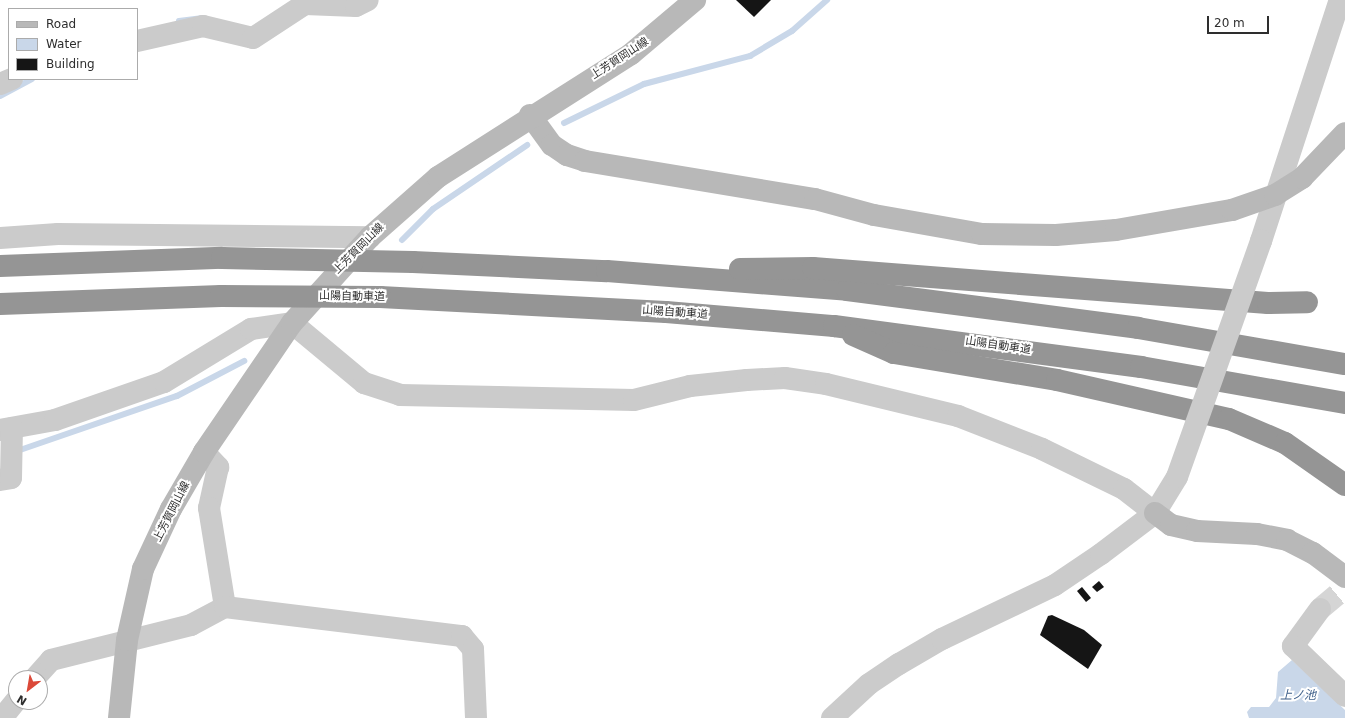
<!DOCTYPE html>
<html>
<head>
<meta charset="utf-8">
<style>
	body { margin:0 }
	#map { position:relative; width:1345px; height:718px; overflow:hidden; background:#fff; font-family:"DejaVu Sans","Noto Sans JP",sans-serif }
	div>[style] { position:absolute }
	.water>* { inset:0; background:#c9d7e9 }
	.stream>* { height:6px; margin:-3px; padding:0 3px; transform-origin:3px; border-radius:3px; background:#c9d7e9 }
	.building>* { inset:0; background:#151515 }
	.street-tunnel>* { height:22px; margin-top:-11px; transform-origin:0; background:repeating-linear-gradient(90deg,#d5d5d5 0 22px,transparent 0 33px) }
	.street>* { height:22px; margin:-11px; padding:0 11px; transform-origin:11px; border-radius:11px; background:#cbcbcb }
	.secondary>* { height:22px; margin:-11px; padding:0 11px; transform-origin:11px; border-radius:11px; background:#b8b8b8 }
	.highway>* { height:22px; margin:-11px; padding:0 11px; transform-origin:11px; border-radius:11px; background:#959595 }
	.street-bridge>* { height:22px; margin:-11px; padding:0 11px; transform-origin:11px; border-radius:11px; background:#cbcbcb }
	.highway-bridge>* { height:22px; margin:-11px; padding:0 11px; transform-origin:11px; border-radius:11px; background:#959595 }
	span { translate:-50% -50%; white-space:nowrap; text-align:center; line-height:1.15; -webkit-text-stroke:4px #fff; paint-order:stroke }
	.street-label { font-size:11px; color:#2e2e2e }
	.water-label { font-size:12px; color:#40618b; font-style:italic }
	.legend { position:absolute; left:8px; top:8px; width:130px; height:72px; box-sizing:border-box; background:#fff; border:1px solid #ababab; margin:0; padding:5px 7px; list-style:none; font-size:12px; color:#2e2e2e }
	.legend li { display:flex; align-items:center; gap:8px; height:20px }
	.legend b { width:20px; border:1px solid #ababab }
	.north { position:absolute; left:8px; top:670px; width:40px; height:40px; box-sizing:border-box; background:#fff; border:1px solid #ababab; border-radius:50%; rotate:211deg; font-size:11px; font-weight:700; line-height:16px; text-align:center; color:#2e2e2e }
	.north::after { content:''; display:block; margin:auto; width:14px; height:18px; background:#db4939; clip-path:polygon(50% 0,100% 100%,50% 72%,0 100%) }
	.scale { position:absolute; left:1207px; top:16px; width:62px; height:18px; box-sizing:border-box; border:2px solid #2e2e2e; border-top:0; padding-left:5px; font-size:12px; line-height:14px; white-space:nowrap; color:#2e2e2e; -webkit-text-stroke:3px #fff; paint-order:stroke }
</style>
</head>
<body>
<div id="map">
	<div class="water">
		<div style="clip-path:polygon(1292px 660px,1345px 710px,1345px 718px,1249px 718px,1247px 712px,1251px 707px,1269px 707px,1276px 698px,1278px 672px)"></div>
	</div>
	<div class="stream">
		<div style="left:179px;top:21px;width:24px;rotate:-7deg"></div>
		<div style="left:0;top:96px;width:36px;rotate:-28deg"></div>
		<div style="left:564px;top:123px;width:89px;rotate:-26deg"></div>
		<div style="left:644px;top:84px;width:110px;rotate:-14.8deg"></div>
		<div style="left:750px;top:56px;width:49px;rotate:-30.8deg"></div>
		<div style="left:792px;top:31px;width:47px;rotate:-41.5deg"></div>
		<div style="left:402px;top:240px;width:44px;rotate:-45deg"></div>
		<div style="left:433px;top:209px;width:114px;rotate:-34.2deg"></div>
		<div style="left:20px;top:450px;width:166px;rotate:-19deg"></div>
		<div style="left:177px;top:396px;width:76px;rotate:-27.6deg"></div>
	</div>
	<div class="building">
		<div style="clip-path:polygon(736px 0,771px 0,754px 17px)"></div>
		<div style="clip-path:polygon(1099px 581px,1104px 587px,1097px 592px,1092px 587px)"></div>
		<div style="clip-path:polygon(1082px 587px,1091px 598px,1086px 602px,1077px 591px)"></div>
		<div style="clip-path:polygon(1052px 615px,1084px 630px,1102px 645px,1088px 669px,1040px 635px,1048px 616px)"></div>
	</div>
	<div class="street-tunnel">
		<div style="left:1320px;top:609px;width:33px;rotate:-40deg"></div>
	</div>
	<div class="street">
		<div style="left:137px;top:41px;width:68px;rotate:-12.8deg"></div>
		<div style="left:203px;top:26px;width:51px;rotate:13.5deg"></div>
		<div style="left:253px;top:38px;width:62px;rotate:-33.2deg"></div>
		<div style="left:305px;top:4px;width:51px;rotate:2.2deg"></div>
		<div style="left:356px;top:6px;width:13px;rotate:-27deg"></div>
		<div style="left:0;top:84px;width:13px;rotate:-23deg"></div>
		<div style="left:0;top:238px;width:58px;rotate:-3.9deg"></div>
		<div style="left:58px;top:234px;width:312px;rotate:0.6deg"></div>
		<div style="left:1261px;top:241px;width:254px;rotate:-71.9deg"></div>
		<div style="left:0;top:430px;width:56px;rotate:-10.3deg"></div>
		<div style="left:55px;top:420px;width:115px;rotate:-19.2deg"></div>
		<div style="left:164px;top:382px;width:102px;rotate:-31.3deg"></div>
		<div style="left:251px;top:329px;width:41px;rotate:-8.3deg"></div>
		<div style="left:292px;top:323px;width:94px;rotate:39.8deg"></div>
		<div style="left:364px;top:383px;width:38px;rotate:18deg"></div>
		<div style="left:400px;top:395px;width:234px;rotate:1.2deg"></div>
		<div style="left:634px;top:400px;width:58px;rotate:-14deg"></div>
		<div style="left:690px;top:386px;width:57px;rotate:-6deg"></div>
		<div style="left:747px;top:380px;width:38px;rotate:-3deg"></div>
		<div style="left:785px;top:378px;width:41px;rotate:8.3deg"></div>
		<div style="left:826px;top:384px;width:136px;rotate:13.6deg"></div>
		<div style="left:958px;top:416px;width:90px;rotate:21.4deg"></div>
		<div style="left:1042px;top:449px;width:91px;rotate:26deg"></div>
		<div style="left:1124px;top:489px;width:39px;rotate:38deg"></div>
		<div style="left:204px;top:452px;width:21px;rotate:47deg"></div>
		<div style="left:218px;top:467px;width:42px;rotate:102.4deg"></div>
		<div style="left:209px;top:508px;width:100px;rotate:80.8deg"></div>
		<div style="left:0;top:480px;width:11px;rotate:-10deg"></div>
		<div style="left:11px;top:478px;width:50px;rotate:-88.9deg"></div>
		<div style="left:1320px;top:609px;width:46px;rotate:126.1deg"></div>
		<div style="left:1293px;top:646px;width:72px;rotate:43.9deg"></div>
		<div style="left:35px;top:678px;width:24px;rotate:-48deg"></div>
		<div style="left:51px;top:660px;width:144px;rotate:-14deg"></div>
		<div style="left:191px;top:625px;width:38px;rotate:-28deg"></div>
		<div style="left:225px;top:607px;width:239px;rotate:7deg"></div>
		<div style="left:462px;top:636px;width:17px;rotate:50deg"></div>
		<div style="left:473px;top:649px;width:69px;rotate:87.5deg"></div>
		<div style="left:2px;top:718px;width:22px;rotate:-51deg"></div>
		<div style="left:832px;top:718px;width:50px;rotate:-42.6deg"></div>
		<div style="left:869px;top:684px;width:36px;rotate:-34deg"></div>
		<div style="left:899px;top:664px;width:50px;rotate:-30.2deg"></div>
		<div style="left:942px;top:639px;width:125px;rotate:-25.5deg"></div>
		<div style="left:1055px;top:585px;width:55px;rotate:-34deg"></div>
		<div style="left:1101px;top:554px;width:68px;rotate:-37.2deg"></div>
		<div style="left:1155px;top:513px;width:42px;rotate:-58.6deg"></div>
	</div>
	<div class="secondary">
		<div style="left:530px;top:115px;width:37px;rotate:54deg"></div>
		<div style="left:552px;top:145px;width:18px;rotate:34deg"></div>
		<div style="left:567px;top:155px;width:19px;rotate:18deg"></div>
		<div style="left:585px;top:161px;width:233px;rotate:9.4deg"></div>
		<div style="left:815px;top:199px;width:61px;rotate:15.2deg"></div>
		<div style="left:874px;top:215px;width:110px;rotate:10deg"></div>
		<div style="left:982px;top:234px;width:74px;rotate:0.8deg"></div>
		<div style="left:1056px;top:235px;width:60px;rotate:-4.8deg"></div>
		<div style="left:1116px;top:230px;width:118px;rotate:-9.8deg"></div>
		<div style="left:1232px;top:210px;width:46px;rotate:-19.2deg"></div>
		<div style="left:1275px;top:195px;width:32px;rotate:-32deg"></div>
		<div style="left:1302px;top:178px;width:62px;rotate:-46.3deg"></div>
		<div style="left:1155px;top:513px;width:20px;rotate:37deg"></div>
		<div style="left:1171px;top:525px;width:27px;rotate:13deg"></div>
		<div style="left:1197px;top:531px;width:60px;rotate:2.9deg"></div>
		<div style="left:1257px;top:534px;width:31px;rotate:11deg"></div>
		<div style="left:1287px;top:540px;width:29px;rotate:27deg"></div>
		<div style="left:1313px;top:553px;width:40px;rotate:37deg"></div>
		<div style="left:119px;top:718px;width:78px;rotate:-84.1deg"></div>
		<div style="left:127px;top:640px;width:73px;rotate:-77.3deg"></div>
		<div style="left:143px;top:569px;width:66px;rotate:-65deg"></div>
		<div style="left:171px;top:509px;width:66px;rotate:-59.9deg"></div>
		<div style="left:204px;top:452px;width:156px;rotate:-55.7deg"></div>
		<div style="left:292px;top:323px;width:116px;rotate:-47.8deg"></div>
		<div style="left:370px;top:237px;width:91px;rotate:-41.4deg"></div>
		<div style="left:438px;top:177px;width:229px;rotate:-32.5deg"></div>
		<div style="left:631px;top:54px;width:84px;rotate:-40.2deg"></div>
	</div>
	<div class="highway">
		<div style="left:413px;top:262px;width:194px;rotate:2.7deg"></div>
		<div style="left:607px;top:271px;width:241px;rotate:4.5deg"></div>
		<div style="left:847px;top:290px;width:293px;rotate:7.4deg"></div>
		<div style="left:1138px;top:328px;width:210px;rotate:9.9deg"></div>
		<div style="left:740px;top:269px;width:73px;rotate:-0.8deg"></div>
		<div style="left:813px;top:268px;width:456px;rotate:4.4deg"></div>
		<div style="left:1268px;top:303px;width:39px;rotate:-1deg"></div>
		<div style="left:380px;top:297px;width:286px;rotate:3deg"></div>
		<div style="left:666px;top:312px;width:169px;rotate:4.8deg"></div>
		<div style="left:834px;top:326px;width:310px;rotate:7.6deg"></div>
		<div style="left:1141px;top:367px;width:207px;rotate:10deg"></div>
		<div style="left:853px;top:335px;width:45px;rotate:23.7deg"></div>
		<div style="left:894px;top:353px;width:165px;rotate:9.4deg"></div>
		<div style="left:1057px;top:380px;width:176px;rotate:12.8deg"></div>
		<div style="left:1229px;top:419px;width:61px;rotate:23.2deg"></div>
		<div style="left:1285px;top:443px;width:73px;rotate:35deg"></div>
	</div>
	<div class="street-bridge">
		<div style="left:1177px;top:477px;width:251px;rotate:-70.4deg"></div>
	</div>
	<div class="highway-bridge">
		<div style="left:0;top:266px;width:222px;rotate:-2.1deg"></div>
		<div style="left:222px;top:258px;width:191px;rotate:1.2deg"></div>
		<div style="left:0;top:304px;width:221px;rotate:-2.1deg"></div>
		<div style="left:221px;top:296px;width:159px;rotate:0.4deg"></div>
	</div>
	<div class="street-label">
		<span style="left:620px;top:59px;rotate:-33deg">上芳賀岡山線</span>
		<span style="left:359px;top:249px;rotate:-45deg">上芳賀岡山線</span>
		<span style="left:352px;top:297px;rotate:1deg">山陽自動車道</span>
		<span style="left:675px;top:313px;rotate:4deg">山陽自動車道</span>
		<span style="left:998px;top:346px;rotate:8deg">山陽自動車道</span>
		<span style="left:172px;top:512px;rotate:-63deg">上芳賀岡山線</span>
	</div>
	<div class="water-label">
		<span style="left:1298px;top:696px">上ノ池</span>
	</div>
	<ul class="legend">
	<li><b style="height:5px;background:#b8b8b8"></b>Road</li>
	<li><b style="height:11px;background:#c9d7e9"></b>Water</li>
	<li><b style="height:11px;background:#151515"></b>Building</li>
	</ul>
	<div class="north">N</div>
	<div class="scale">20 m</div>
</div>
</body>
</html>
